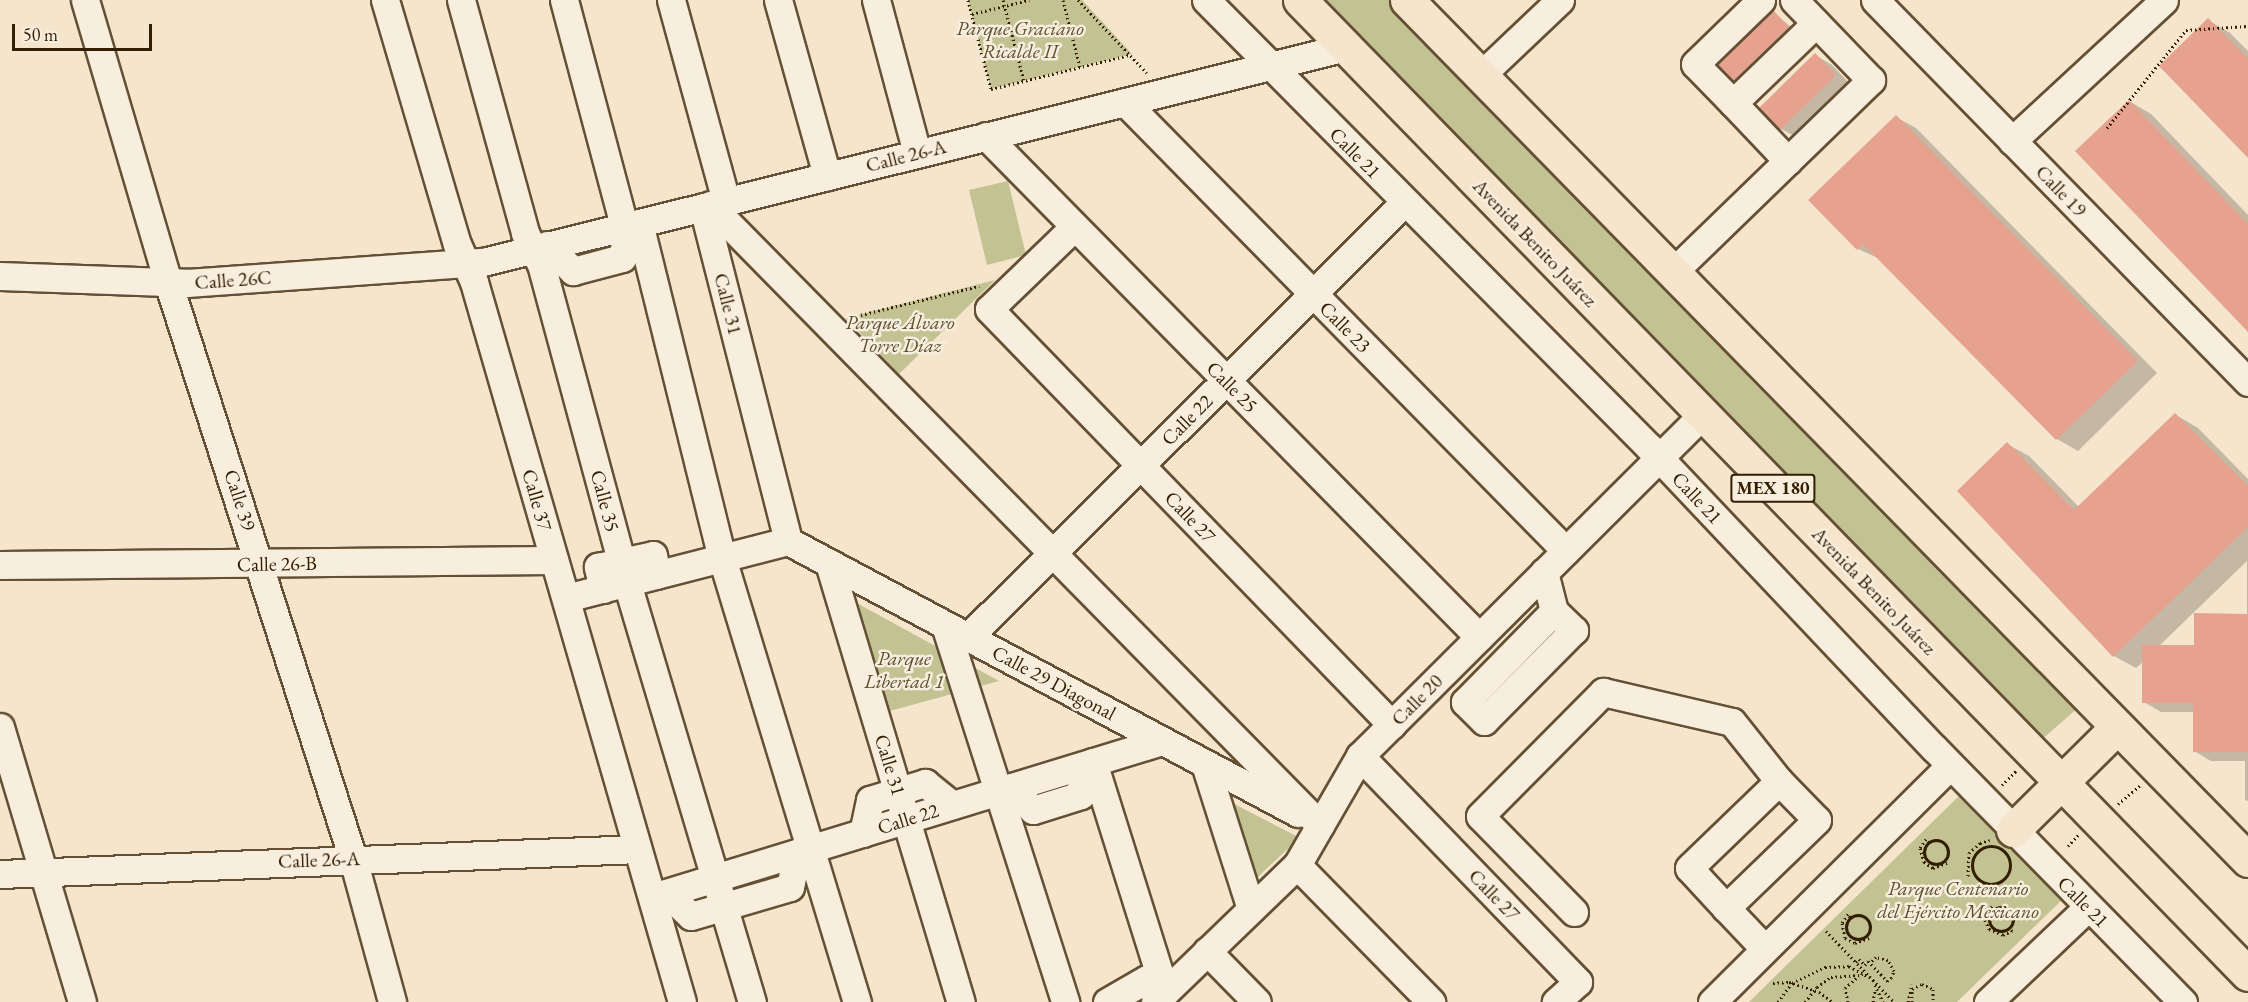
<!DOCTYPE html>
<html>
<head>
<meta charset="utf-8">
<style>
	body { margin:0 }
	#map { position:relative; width:2248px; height:1002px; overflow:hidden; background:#f5e5cc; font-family:"EB Garamond",serif }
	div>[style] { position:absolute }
	.green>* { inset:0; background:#c2c293 }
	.shadow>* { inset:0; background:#0003 }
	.building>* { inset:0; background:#e6a28e }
	.path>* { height:3px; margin-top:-1.5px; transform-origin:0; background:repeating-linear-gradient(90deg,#331e02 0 1.5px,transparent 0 4.5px) }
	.path>.ring { margin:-1.5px; padding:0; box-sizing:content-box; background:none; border:3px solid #331e02; border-radius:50% }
	.roads { filter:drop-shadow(2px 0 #645034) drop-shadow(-2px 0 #645034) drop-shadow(0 2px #645034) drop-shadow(0 -2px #645034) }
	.minor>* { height:27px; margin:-13.5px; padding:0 13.5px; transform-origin:13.5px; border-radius:13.5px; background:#f8eede }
	.major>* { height:33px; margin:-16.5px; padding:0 16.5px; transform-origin:16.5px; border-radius:16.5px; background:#f5e5cc }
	span { translate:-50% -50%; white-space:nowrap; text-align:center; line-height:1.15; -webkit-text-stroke:5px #f8eede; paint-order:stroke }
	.shield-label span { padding:2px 4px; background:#f8eede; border:2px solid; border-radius:4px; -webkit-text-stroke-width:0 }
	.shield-label { font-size:18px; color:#331e02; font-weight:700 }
	.park-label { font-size:20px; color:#5e4f2e; font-style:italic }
	.street-label { font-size:20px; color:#331e02 }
	.scale { position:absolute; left:12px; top:24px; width:140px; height:27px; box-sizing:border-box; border:3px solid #331e02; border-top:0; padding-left:8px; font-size:18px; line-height:21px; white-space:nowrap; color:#331e02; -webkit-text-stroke:4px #f8eede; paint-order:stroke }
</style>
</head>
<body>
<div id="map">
	<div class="green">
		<div style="clip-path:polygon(968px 0,1082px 0,1132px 54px,991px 89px)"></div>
		<div style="clip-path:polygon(1314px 0,1392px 0,2080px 706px,2039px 742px)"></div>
		<div style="clip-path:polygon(1008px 181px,1026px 255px,987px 265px,969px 190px)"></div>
		<div style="clip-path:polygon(995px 280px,899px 374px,846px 318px)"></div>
		<div style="clip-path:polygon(844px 596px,999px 681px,879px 714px)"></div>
		<div style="clip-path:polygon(1964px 791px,2066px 896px,1957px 1002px,1749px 1002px)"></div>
		<div style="clip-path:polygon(1215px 794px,1296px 836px,1297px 840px,1245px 889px)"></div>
	</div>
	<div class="shadow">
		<div style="clip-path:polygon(1773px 12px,1804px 38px,1751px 89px,1734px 80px)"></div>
		<div style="clip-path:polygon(2208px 20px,2230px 33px,2248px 51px,2248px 156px)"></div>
		<div style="clip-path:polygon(1815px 55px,1832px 65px,1852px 86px,1798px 138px,1781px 129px)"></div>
		<div style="clip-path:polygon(2129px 101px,2151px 114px,2248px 215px,2248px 330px)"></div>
		<div style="clip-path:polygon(1896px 117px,1916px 128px,2157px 373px,2078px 451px,2057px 439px,1880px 259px,1858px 249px)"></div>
		<div style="clip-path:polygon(evenodd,2176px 415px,2198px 428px,2248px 479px,2248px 801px,2245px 800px,2245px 761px,2211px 761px,2194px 751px,2195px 712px,2161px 712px,2144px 702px,2144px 661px,2136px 668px,2114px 656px,2007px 444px,2029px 456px,2079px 507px,2176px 415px,2247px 561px,2247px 615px,2195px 647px,2159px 646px,2247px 561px)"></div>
	</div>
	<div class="building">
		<div style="clip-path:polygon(1773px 10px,1789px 27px,1733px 81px,1717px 64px)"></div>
		<div style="clip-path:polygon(2208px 18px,2248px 59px,2248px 158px,2159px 66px)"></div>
		<div style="clip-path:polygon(1815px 53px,1836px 75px,1780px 130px,1759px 108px)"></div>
		<div style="clip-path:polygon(2129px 100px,2248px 224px,2248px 332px,2075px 151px)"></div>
		<div style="clip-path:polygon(1896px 115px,2138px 361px,2056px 440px,1863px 244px,1857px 250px,1808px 200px)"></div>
		<div style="clip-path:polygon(2175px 413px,2248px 486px,2248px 527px,2113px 657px,1957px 491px,2007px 442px,2074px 510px)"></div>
		<div style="clip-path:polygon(2194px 613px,2248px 614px,2248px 752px,2193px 752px,2193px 703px,2142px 703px,2142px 645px,2194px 645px)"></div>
	</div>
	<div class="path">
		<div style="left:968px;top:0;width:92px;rotate:75.5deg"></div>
		<div style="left:991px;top:89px;width:142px;rotate:-13.8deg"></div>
		<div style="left:1003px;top:0;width:84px;rotate:75.5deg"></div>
		<div style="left:1063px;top:0;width:69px;rotate:75.8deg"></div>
		<div style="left:1078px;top:0;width:100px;rotate:46.6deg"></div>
		<div style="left:972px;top:14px;width:59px;rotate:-13.8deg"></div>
		<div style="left:2107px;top:128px;width:126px;rotate:-51.1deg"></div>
		<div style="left:2186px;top:30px;width:62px;rotate:-3.7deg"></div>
		<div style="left:852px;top:317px;width:131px;rotate:-13.7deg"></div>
		<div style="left:2002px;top:785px;width:21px;rotate:-45deg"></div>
		<div style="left:2118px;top:804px;width:30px;rotate:-40deg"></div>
		<div class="ring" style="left:1924px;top:840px;width:21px;height:21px"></div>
		<div style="left:1929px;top:842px;width:4px;rotate:-135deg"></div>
		<div style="left:1926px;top:839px;width:11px;rotate:124deg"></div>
		<div style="left:1920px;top:848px;width:15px;rotate:74deg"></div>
		<div style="left:1924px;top:862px;width:11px;rotate:34deg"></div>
		<div style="left:1933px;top:868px;width:15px;rotate:-20deg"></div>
		<div class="ring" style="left:1972px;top:846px;width:35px;height:35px"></div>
		<div style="left:2068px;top:846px;width:16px;rotate:-47deg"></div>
		<div style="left:1968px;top:876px;width:23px;rotate:-88deg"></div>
		<div style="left:1969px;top:853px;width:15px;rotate:-42deg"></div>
		<div style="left:1980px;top:843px;width:10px;rotate:-17deg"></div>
		<div style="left:1992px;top:906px;width:16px;rotate:117deg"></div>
		<div style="left:1985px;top:920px;width:10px;rotate:66deg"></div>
		<div style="left:1989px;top:929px;width:15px;rotate:23deg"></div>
		<div style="left:2003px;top:935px;width:10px;rotate:-24deg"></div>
		<div style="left:2012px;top:931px;width:4px;rotate:-124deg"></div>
		<div class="ring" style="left:1989px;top:907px;width:21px;height:21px"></div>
		<div class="ring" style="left:1846px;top:915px;width:21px;height:21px"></div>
		<div style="left:1850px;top:917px;width:4px;rotate:-124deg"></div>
		<div style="left:1848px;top:914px;width:11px;rotate:124deg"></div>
		<div style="left:1842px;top:923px;width:15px;rotate:79deg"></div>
		<div style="left:1845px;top:938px;width:11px;rotate:27deg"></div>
		<div style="left:1855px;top:943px;width:15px;rotate:-20deg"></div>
		<div style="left:1826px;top:931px;width:98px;rotate:46.2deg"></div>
		<div style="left:1856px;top:962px;width:4px;rotate:-45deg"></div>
		<div style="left:1859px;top:959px;width:8px;rotate:45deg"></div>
		<div style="left:1865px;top:965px;width:5px;rotate:-53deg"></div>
		<div style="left:1868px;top:961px;width:28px;rotate:46deg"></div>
		<div style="left:1887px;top:981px;width:5px;rotate:-37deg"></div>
		<div style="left:1891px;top:978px;width:8px;rotate:-67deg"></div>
		<div style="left:1894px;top:971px;width:13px;rotate:-119deg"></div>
		<div style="left:1888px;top:960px;width:12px;rotate:-166deg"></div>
		<div style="left:1876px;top:957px;width:8px;rotate:135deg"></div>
		<div style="left:1773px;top:983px;width:16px;rotate:-4deg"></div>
		<div style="left:1789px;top:982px;width:32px;rotate:18deg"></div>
		<div style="left:1819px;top:992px;width:17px;rotate:36deg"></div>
		<div style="left:1875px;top:985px;width:19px;rotate:65deg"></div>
		<div style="left:1778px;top:1002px;width:24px;rotate:-54deg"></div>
		<div style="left:1792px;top:983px;width:37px;rotate:-26deg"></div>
		<div style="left:1825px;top:967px;width:24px;rotate:-2deg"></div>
		<div style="left:1849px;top:966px;width:23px;rotate:29deg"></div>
		<div style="left:1805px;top:1002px;width:19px;rotate:-51deg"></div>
		<div style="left:1817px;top:987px;width:17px;rotate:-36deg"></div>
		<div style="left:1831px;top:977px;width:32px;rotate:-4deg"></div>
		<div style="left:1848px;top:1002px;width:14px;rotate:-102deg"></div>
		<div style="left:1845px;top:988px;width:18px;rotate:-41deg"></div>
		<div style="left:1873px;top:1002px;width:11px;rotate:-80deg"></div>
		<div style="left:1908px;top:1002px;width:18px;rotate:-77deg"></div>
		<div style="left:1912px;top:1002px;width:13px;rotate:-90deg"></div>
		<div style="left:1912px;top:989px;width:11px;rotate:-27deg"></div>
		<div style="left:1922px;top:984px;width:12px;rotate:24deg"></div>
		<div style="left:1933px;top:989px;width:13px;rotate:90deg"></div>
	</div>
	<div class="roads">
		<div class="minor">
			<div style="left:85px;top:0;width:294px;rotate:73.6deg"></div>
			<div style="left:168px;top:282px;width:606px;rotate:72.22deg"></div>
			<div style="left:353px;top:859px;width:148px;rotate:74.7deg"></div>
			<div style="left:385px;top:0;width:254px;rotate:73.6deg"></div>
			<div style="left:457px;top:244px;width:42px;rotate:65.9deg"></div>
			<div style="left:474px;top:282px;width:749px;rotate:73.89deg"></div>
			<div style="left:461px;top:0;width:242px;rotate:74.6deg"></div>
			<div style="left:525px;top:233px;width:35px;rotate:63deg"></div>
			<div style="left:541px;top:264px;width:330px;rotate:74.9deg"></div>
			<div style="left:627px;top:583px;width:437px;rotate:73.4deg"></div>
			<div style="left:564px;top:0;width:234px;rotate:75.1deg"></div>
			<div style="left:671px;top:0;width:208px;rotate:74.7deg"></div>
			<div style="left:778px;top:0;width:183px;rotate:74.4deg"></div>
			<div style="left:876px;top:0;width:158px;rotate:75deg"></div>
			<div style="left:1206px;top:0;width:631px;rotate:45.26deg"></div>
			<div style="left:1650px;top:448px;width:413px;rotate:46.6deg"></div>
			<div style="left:1934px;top:748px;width:356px;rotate:45.6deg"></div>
			<div style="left:1875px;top:0;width:534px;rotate:45.68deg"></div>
			<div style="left:1481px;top:75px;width:109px;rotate:-43.5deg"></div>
			<div style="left:1125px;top:102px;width:629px;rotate:45.52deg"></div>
			<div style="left:1733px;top:103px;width:54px;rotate:-134.3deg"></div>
			<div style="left:1695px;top:64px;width:92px;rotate:-44.1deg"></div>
			<div style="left:986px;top:136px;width:703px;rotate:45.46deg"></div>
			<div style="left:2012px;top:141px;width:207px;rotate:-42.8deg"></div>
			<div style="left:1788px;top:161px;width:80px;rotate:-133.5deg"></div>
			<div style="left:1733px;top:103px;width:115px;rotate:-43.9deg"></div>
			<div style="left:710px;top:205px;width:870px;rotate:45.47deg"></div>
			<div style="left:703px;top:207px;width:345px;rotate:75.7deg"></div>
			<div style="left:639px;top:223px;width:345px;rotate:76.1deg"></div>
			<div style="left:722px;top:558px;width:464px;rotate:73.1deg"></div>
			<div style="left:1074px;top:227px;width:118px;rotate:136deg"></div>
			<div style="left:989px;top:309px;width:579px;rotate:45.91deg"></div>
			<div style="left:547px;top:245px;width:37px;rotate:45deg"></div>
			<div style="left:573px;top:271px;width:51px;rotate:-14.9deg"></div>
			<div style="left:622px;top:258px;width:34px;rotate:-78deg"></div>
			<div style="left:1673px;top:272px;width:276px;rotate:-44.1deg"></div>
			<div style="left:1871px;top:80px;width:111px;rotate:-133.9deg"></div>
			<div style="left:0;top:276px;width:187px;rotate:2.1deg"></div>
			<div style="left:187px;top:283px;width:297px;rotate:-4.1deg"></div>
			<div style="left:483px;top:262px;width:889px;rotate:-13.99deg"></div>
			<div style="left:788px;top:541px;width:578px;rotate:28.07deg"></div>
			<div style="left:829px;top:563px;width:458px;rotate:73.3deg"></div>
			<div style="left:0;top:565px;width:554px;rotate:-0.52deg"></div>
			<div style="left:1544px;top:572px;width:40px;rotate:75.6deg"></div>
			<div style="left:1554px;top:611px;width:28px;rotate:44deg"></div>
			<div style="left:1574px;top:630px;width:128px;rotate:134.7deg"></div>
			<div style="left:1484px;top:721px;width:27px;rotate:-135deg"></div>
			<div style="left:1465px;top:702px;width:127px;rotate:-45.6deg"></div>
			<div style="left:603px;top:589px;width:23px;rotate:-103deg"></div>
			<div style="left:598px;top:567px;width:56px;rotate:-12.3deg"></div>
			<div style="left:653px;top:555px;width:20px;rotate:79deg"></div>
			<div style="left:566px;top:598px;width:229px;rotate:-14.4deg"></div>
			<div style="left:945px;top:625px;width:396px;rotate:72.3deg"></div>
			<div style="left:968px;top:637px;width:617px;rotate:-44.87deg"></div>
			<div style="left:0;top:727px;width:287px;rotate:73.4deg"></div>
			<div style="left:1360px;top:756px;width:314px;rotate:46deg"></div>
			<div style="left:1578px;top:982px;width:30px;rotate:138deg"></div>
			<div style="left:1093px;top:762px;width:241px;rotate:72.6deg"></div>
			<div style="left:1205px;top:764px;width:152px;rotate:72.4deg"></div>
			<div style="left:1012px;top:787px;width:31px;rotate:48deg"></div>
			<div style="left:1033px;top:810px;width:50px;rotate:-17.4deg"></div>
			<div style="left:1081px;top:795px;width:29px;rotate:-88deg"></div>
			<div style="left:863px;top:833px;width:34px;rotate:-78deg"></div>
			<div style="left:870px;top:800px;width:58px;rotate:-17.2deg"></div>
			<div style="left:925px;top:783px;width:35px;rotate:39deg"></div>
			<div style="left:1297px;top:865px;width:192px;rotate:45.6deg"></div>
			<div style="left:0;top:874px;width:638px;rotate:-2.24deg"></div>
			<div style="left:667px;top:893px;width:33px;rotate:44deg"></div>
			<div style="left:691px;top:916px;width:103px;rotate:-16.3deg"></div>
			<div style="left:790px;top:887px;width:35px;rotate:-78deg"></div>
			<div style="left:653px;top:897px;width:532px;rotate:-17.04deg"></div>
			<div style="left:1726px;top:908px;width:54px;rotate:-132.8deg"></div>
			<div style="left:1689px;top:868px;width:125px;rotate:-44deg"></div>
			<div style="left:1779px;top:781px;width:54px;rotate:45.7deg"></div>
			<div style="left:1817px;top:820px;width:127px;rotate:136deg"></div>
			<div style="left:1726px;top:908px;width:55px;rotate:46.5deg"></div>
			<div style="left:1574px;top:912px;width:134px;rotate:-134.4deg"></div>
			<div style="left:1480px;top:816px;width:175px;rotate:-45.2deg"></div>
			<div style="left:1603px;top:692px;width:132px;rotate:13.1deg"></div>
			<div style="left:1732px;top:722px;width:75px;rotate:51.5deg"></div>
			<div style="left:1207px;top:951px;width:71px;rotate:45.6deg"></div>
			<div style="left:1107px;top:1002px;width:46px;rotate:-29.9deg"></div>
			<div style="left:1147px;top:979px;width:23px;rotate:61deg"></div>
			<div style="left:1155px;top:1002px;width:197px;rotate:-44deg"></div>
			<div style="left:1297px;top:865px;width:126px;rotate:-60deg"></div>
			<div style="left:1360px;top:756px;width:483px;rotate:-44.9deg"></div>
			<div style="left:1712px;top:1002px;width:335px;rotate:-44.8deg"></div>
			<div style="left:1988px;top:1002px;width:138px;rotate:-43.5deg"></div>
		</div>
		<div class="major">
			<div style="left:1300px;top:0;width:1359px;rotate:45.78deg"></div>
			<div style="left:1407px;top:0;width:1203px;rotate:45.64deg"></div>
			<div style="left:2013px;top:830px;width:146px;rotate:-44.7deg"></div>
		</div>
	</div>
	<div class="shield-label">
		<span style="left:1773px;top:488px">MEX 180</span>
	</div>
	<div class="park-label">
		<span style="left:1020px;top:40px">Parque Graciano<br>Ricalde II</span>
		<span style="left:900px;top:334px">Parque Álvaro<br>Torre Díaz</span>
		<span style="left:904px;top:670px">Parque<br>Libertad 1</span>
		<span style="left:1958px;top:900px">Parque Centenario<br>del Ejército Mexicano</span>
	</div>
	<div class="street-label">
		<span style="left:1355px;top:153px;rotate:45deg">Calle 21</span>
		<span style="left:906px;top:156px;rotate:-14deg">Calle 26-A</span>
		<span style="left:2061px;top:191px;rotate:46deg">Calle 19</span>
		<span style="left:1535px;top:243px;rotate:46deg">Avenida Benito Juárez</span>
		<span style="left:233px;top:280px;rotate:-4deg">Calle 26C</span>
		<span style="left:728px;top:304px;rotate:76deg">Calle 31</span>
		<span style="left:1345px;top:327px;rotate:45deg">Calle 23</span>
		<span style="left:1232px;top:387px;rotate:45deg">Calle 25</span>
		<span style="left:1187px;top:420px;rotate:-45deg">Calle 22</span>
		<span style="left:1697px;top:498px;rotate:47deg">Calle 21</span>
		<span style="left:240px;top:500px;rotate:72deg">Calle 39</span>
		<span style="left:537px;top:500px;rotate:74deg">Calle 37</span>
		<span style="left:605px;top:501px;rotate:75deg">Calle 35</span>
		<span style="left:1190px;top:517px;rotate:46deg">Calle 27</span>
		<span style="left:277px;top:564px;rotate:-1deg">Calle 26-B</span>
		<span style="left:1874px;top:591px;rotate:46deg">Avenida Benito Juárez</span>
		<span style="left:1054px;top:683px;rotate:28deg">Calle 29 Diagonal</span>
		<span style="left:1417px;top:700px;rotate:-45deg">Calle 20</span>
		<span style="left:890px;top:765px;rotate:73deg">Calle 31</span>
		<span style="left:908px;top:819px;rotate:-17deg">Calle 22</span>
		<span style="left:319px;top:860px;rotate:-2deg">Calle 26-A</span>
		<span style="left:1494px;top:895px;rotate:46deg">Calle 27</span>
		<span style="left:2083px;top:902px;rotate:45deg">Calle 21</span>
	</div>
	<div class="scale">50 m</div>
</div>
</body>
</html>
